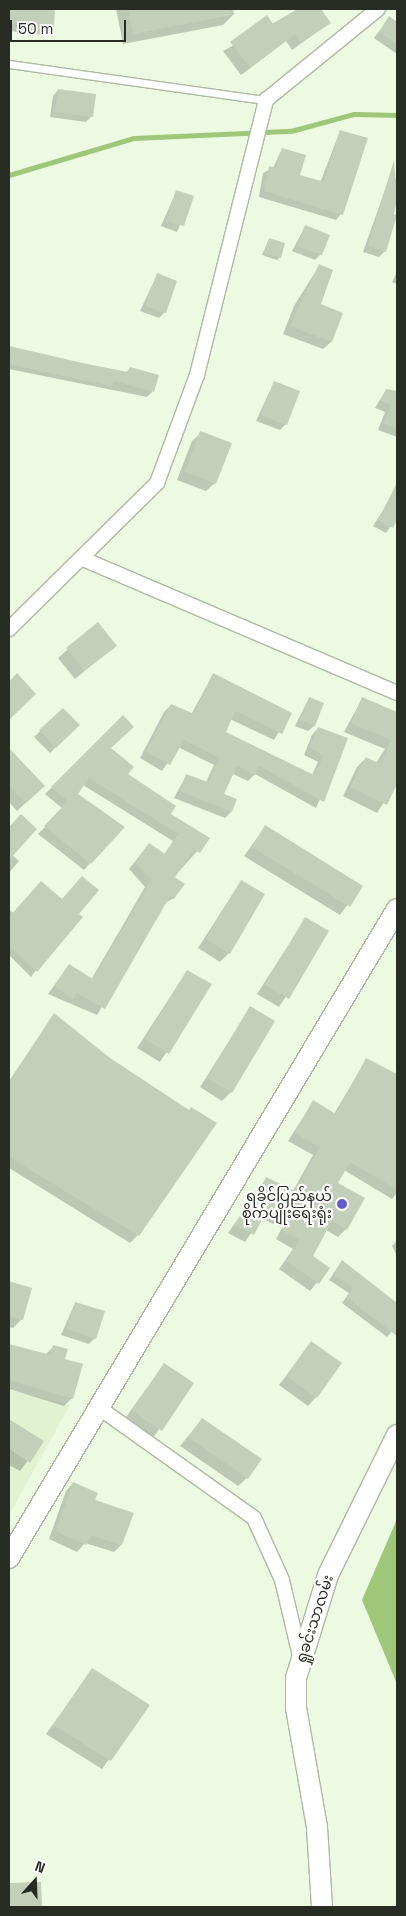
<!DOCTYPE html>
<html>
<head>
<meta charset="utf-8">
<style>
	body { margin:0 }
	#map { position:relative; width:406px; height:1916px; overflow:hidden; background:#edfae2; font-family:"Space Grotesk","Noto Sans Myanmar",sans-serif }
	div>[style] { position:absolute }
	.built>* { inset:0; background:#e1f2d3 }
	.water>* { inset:0; background:#9fc779 }
	.shadow>* { inset:0; background:#0003 }
	.stream>* { height:4.5px; margin:-2.25px; padding:0 2.25px; transform-origin:2.25px; border-radius:2.25px; background:#9fc779 }
	.building>* { inset:0; background:#c3d0b9 }
	.roads { filter:drop-shadow(1px 0 #adbaa2) drop-shadow(-1px 0 #adbaa2) drop-shadow(0 1px #adbaa2) drop-shadow(0 -1px #adbaa2) }
	.lane>* { height:7px; margin:-3.5px; padding:0 3.5px; transform-origin:3.5px; border-radius:3.5px; background:#fff }
	.street>* { height:14px; margin:-7px; padding:0 7px; transform-origin:7px; border-radius:7px; background:#fff }
	.secondary>* { height:20px; margin:-10px; padding:0 10px; transform-origin:10px; border-radius:10px; background:#fff }
	.dots>* { width:14px; height:14px; translate:-50% -50%; box-sizing:border-box; border:2px solid #fff; border-radius:50% }
	span { translate:-50% -50%; white-space:nowrap; text-align:center; line-height:1.15; -webkit-text-stroke:4.5px #fff; paint-order:stroke }
	.poi-label { font-size:15px; color:#282d24 }
	.right { translate:-100% -50%; text-align:right }
	.street-label { font-size:15px; color:#282d24 }
	.frame { position:absolute; inset:0; border:10px solid #282d24; pointer-events:none }
	.north { position:absolute; left:10px; top:1856px; width:50px; height:50px; -webkit-text-stroke:4px #fff; paint-order:stroke; rotate:20deg; font-size:14px; font-weight:700; line-height:20px; text-align:center; color:#282d24 }
	.north::after { content:''; display:block; margin:auto; width:18px; height:22px; background:#282d24; clip-path:polygon(50% 0,100% 100%,50% 72%,0 100%) }
	.scale { position:absolute; left:10px; top:20px; width:116px; height:22px; box-sizing:border-box; border:2px solid #282d24; border-top:0; padding-left:6px; font-size:15px; line-height:18px; white-space:nowrap; color:#282d24; -webkit-text-stroke:4px #fff; paint-order:stroke }
</style>
</head>
<body>
<div id="map">
	<div class="built">
		<div style="clip-path:polygon(9px 1390px,70px 1405px,9px 1515px)"></div>
	</div>
	<div class="water">
		<div style="clip-path:polygon(397px 1519px,397px 1684px,362px 1600px)"></div>
	</div>
	<div class="shadow">
		<div style="clip-path:polygon(9px 9px,54px 9px,52px 26px,44px 35px,9px 31px)"></div>
		<div style="clip-path:polygon(116px 9px,233px 9px,234px 14px,223px 25px,123px 44px)"></div>
		<div style="clip-path:polygon(299px 9px,321px 9px,329px 23px,292px 50px,286px 41px,241px 75px,223px 51px)"></div>
		<div style="clip-path:polygon(389px 18px,397px 23px,397px 54px,374px 38px)"></div>
		<div style="clip-path:polygon(58px 90px,92px 116px,86px 122px,50px 117px,53px 96px)"></div>
		<div style="clip-path:polygon(340px 131px,341px 214px,336px 220px,259px 197px,263px 173px,273px 168px,282px 149px,298px 176px,320px 183px)"></div>
		<div style="clip-path:polygon(390px 176px,397px 179px,397px 200px,385px 251px,379px 257px,363px 252px)"></div>
		<div style="clip-path:polygon(176px 192px,192px 197px,177px 232px,161px 226px)"></div>
		<div style="clip-path:polygon(305px 227px,321px 254px,315px 260px,292px 251px)"></div>
		<div style="clip-path:polygon(269px 239px,280px 257px,277px 260px,262px 255px)"></div>
		<div style="clip-path:polygon(319px 266px,319px 305px,331px 342px,323px 349px,283px 334px,294px 306px)"></div>
		<div style="clip-path:polygon(397px 272px,397px 284px,392px 282px)"></div>
		<div style="clip-path:polygon(157px 275px,165px 312px,159px 318px,140px 311px)"></div>
		<div style="clip-path:polygon(9px 348px,126px 373px,130px 368px,153px 391px,147px 397px,9px 369px)"></div>
		<div style="clip-path:polygon(274px 382px,286px 424px,280px 430px,256px 421px)"></div>
		<div style="clip-path:polygon(386px 390px,397px 394px,397px 437px,378px 430px,385px 412px,375px 408px)"></div>
		<div style="clip-path:polygon(201px 433px,215px 483px,206px 491px,177px 480px,192px 441px)"></div>
		<div style="clip-path:polygon(391px 498px,397px 502px,397px 517px,386px 533px,373px 526px)"></div>
		<div style="clip-path:polygon(97px 624px,115px 646px,75px 679px,58px 658px)"></div>
		<div style="clip-path:polygon(213px 674px,290px 714px,274px 740px,230px 719px,224px 733px,312px 775px,318px 762px,304px 755px,312px 735px,318px 728px,346px 739px,316px 808px,255px 774px,248px 781px,233px 774px,223px 795px,231px 812px,225px 818px,174px 798px,186px 776px,206px 782px,214px 765px,178px 747px,162px 771px,140px 758px,164px 712px,171px 705px,191px 715px)"></div>
		<div style="clip-path:polygon(309px 698px,314px 726px,308px 731px,295px 726px)"></div>
		<div style="clip-path:polygon(362px 699px,397px 713px,397px 733px,390px 745px,397px 748px,397px 781px,377px 813px,343px 796px,357px 767px,366px 758px,376px 763px,385px 749px,344px 732px)"></div>
		<div style="clip-path:polygon(63px 709px,78px 725px,50px 753px,34px 737px)"></div>
		<div style="clip-path:polygon(123px 717px,110px 748px,126px 774px,170px 814px,208px 839px,174px 877px,174px 898px,165px 903px,97px 1015px,48px 994px,69px 965px,91px 980px,145px 887px,129px 869px,149px 844px,164px 855px,173px 841px,83px 785px,76px 794px,90px 863px,84px 870px,38px 834px,63px 809px,45px 794px)"></div>
		<div style="clip-path:polygon(15px 756px,35px 794px,17px 811px,9px 802px,9px 761px)"></div>
		<div style="clip-path:polygon(21px 816px,12px 855px,19px 861px,9px 873px,9px 828px)"></div>
		<div style="clip-path:polygon(265px 827px,361px 886px,340px 915px,244px 856px)"></div>
		<div style="clip-path:polygon(241px 881px,229px 953px,220px 962px,198px 948px)"></div>
		<div style="clip-path:polygon(9px 909px,13px 913px,77px 914px,31px 977px,9px 955px)"></div>
		<div style="clip-path:polygon(306px 918px,328px 931px,279px 1007px,257px 994px)"></div>
		<div style="clip-path:polygon(187px 971px,210px 985px,160px 1062px,137px 1048px)"></div>
		<div style="clip-path:polygon(250px 1008px,231px 1092px,222px 1101px,200px 1087px)"></div>
		<div style="clip-path:polygon(54px 1015px,109px 1059px,188px 1111px,138px 1235px,130px 1243px,9px 1168px,9px 1081px)"></div>
		<div style="clip-path:polygon(366px 1060px,397px 1080px,397px 1193px,392px 1199px,344px 1170px,336px 1183px,346px 1229px,338px 1237px,326px 1230px,311px 1257px,328px 1269px,310px 1291px,279px 1269px,293px 1249px,276px 1239px,282px 1228px,261px 1218px,245px 1242px,228px 1233px,266px 1179px,293px 1191px,313px 1155px,288px 1141px,313px 1102px,334px 1114px)"></div>
		<div style="clip-path:polygon(397px 1240px,397px 1256px,392px 1246px)"></div>
		<div style="clip-path:polygon(342px 1262px,397px 1305px,397px 1326px,387px 1337px,342px 1303px,349px 1293px,329px 1280px)"></div>
		<div style="clip-path:polygon(9px 1282px,31px 1289px,22px 1319px,13px 1328px,9px 1327px)"></div>
		<div style="clip-path:polygon(75px 1303px,95px 1338px,89px 1344px,61px 1335px)"></div>
		<div style="clip-path:polygon(311px 1343px,316px 1397px,308px 1406px,279px 1385px)"></div>
		<div style="clip-path:polygon(54px 1346px,64px 1360px,72px 1398px,64px 1406px,9px 1389px,9px 1348px,45px 1355px)"></div>
		<div style="clip-path:polygon(164px 1364px,193px 1383px,152px 1439px,124px 1420px)"></div>
		<div style="clip-path:polygon(202px 1419px,247px 1478px,238px 1486px,180px 1446px)"></div>
		<div style="clip-path:polygon(9px 1421px,42px 1441px,20px 1471px,9px 1465px)"></div>
		<div style="clip-path:polygon(73px 1483px,93px 1500px,121px 1545px,114px 1552px,85px 1543px,77px 1552px,49px 1539px,66px 1491px)"></div>
		<div style="clip-path:polygon(92px 1670px,148px 1705px,102px 1769px,46px 1734px)"></div>
		<div style="clip-path:polygon(40px 1883px,41px 1907px,9px 1907px,9px 1884px)"></div>
	</div>
	<div class="stream">
		<div style="left:9px;top:175px;width:130px;rotate:-16.5deg"></div>
		<div style="left:134px;top:138px;width:157px;rotate:-2.6deg"></div>
		<div style="left:291px;top:131px;width:65px;rotate:-15.1deg"></div>
		<div style="left:354px;top:114px;width:43px;rotate:1.3deg"></div>
	</div>
	<div class="building">
		<div style="clip-path:polygon(9px 9px,55px 9px,54px 27px,9px 23px)"></div>
		<div style="clip-path:polygon(128px 9px,231px 9px,232px 15px,133px 34px)"></div>
		<div style="clip-path:polygon(297px 9px,321px 9px,331px 23px,301px 43px,295px 34px,250px 67px,230px 42px,267px 15px,273px 24px)"></div>
		<div style="clip-path:polygon(389px 16px,397px 22px,397px 44px,379px 32px)"></div>
		<div style="clip-path:polygon(58px 89px,96px 94px,93px 117px,55px 112px)"></div>
		<div style="clip-path:polygon(340px 130px,368px 138px,343px 215px,264px 191px,269px 166px,276px 168px,282px 148px,306px 155px,300px 175px,324px 182px)"></div>
		<div style="clip-path:polygon(394px 160px,397px 200px,393px 214px,397px 215px,386px 252px,368px 246px)"></div>
		<div style="clip-path:polygon(176px 190px,194px 196px,184px 226px,166px 221px)"></div>
		<div style="clip-path:polygon(305px 225px,330px 235px,322px 255px,297px 246px)"></div>
		<div style="clip-path:polygon(269px 238px,285px 243px,281px 258px,264px 253px)"></div>
		<div style="clip-path:polygon(319px 264px,333px 270px,321px 304px,343px 313px,332px 342px,290px 326px)"></div>
		<div style="clip-path:polygon(157px 273px,177px 281px,166px 313px,145px 306px)"></div>
		<div style="clip-path:polygon(9px 346px,87px 364px,128px 372px,130px 367px,159px 375px,154px 392px,114px 381px,112px 386px,72px 378px,9px 364px)"></div>
		<div style="clip-path:polygon(274px 381px,300px 391px,287px 425px,261px 415px)"></div>
		<div style="clip-path:polygon(386px 389px,397px 391px,397px 429px,384px 423px,391px 405px,381px 401px)"></div>
		<div style="clip-path:polygon(200px 431px,232px 443px,216px 484px,185px 471px)"></div>
		<div style="clip-path:polygon(397px 483px,397px 520px,393px 528px,378px 520px)"></div>
		<div style="clip-path:polygon(98px 622px,117px 646px,84px 671px,66px 648px)"></div>
		<div style="clip-path:polygon(17px 673px,36px 694px,9px 720px,9px 682px)"></div>
		<div style="clip-path:polygon(213px 673px,292px 713px,282px 734px,235px 711px,226px 732px,238px 738px,314px 775px,324px 755px,310px 748px,318px 727px,348px 738px,324px 802px,260px 766px,255px 775px,237px 766px,224px 794px,237px 799px,232px 812px,180px 791px,186px 774px,208px 782px,220px 758px,184px 740px,170px 765px,146px 751px,171px 704px,194px 714px)"></div>
		<div style="clip-path:polygon(309px 697px,324px 703px,315px 726px,300px 720px)"></div>
		<div style="clip-path:polygon(362px 697px,397px 712px,397px 784px,387px 805px,350px 787px,366px 757px,380px 764px,391px 740px,351px 723px)"></div>
		<div style="clip-path:polygon(63px 708px,80px 725px,56px 748px,39px 730px)"></div>
		<div style="clip-path:polygon(123px 715px,134px 727px,111px 748px,134px 767px,128px 774px,176px 806px,171px 814px,210px 838px,200px 853px,194px 850px,175px 877px,185px 884px,174px 899px,170px 896px,105px 1009px,77px 993px,73px 999px,54px 986px,69px 964px,93px 979px,151px 880px,135px 862px,149px 843px,165px 854px,178px 834px,89px 778px,78px 794px,125px 827px,91px 864px,44px 826px,68px 801px,51px 787px)"></div>
		<div style="clip-path:polygon(9px 748px,45px 786px,26px 803px,9px 785px)"></div>
		<div style="clip-path:polygon(21px 814px,37px 829px,9px 860px,9px 827px)"></div>
		<div style="clip-path:polygon(265px 825px,363px 886px,350px 907px,252px 847px)"></div>
		<div style="clip-path:polygon(82px 876px,99px 890px,79px 914px,83px 917px,37px 972px,9px 946px,9px 917px,41px 881px,62px 899px)"></div>
		<div style="clip-path:polygon(241px 880px,265px 894px,230px 954px,206px 939px)"></div>
		<div style="clip-path:polygon(305px 917px,329px 931px,289px 999px,265px 985px)"></div>
		<div style="clip-path:polygon(187px 970px,212px 984px,169px 1054px,145px 1039px)"></div>
		<div style="clip-path:polygon(250px 1006px,275px 1021px,232px 1093px,207px 1078px)"></div>
		<div style="clip-path:polygon(54px 1013px,110px 1058px,189px 1110px,191px 1107px,217px 1123px,139px 1236px,9px 1157px,9px 1082px)"></div>
		<div style="clip-path:polygon(366px 1058px,397px 1074px,397px 1190px,350px 1162px,338px 1183px,365px 1198px,347px 1230px,332px 1221px,313px 1256px,330px 1268px,319px 1284px,286px 1261px,300px 1240px,283px 1231px,288px 1220px,267px 1210px,254px 1235px,235px 1225px,247px 1203px,252px 1206px,266px 1177px,295px 1191px,320px 1147px,295px 1133px,313px 1100px,336px 1114px)"></div>
		<div style="clip-path:polygon(342px 1260px,397px 1303px,397px 1336px,347px 1298px,353px 1288px,333px 1274px)"></div>
		<div style="clip-path:polygon(9px 1281px,32px 1288px,23px 1320px,9px 1316px)"></div>
		<div style="clip-path:polygon(75px 1302px,105px 1311px,96px 1339px,66px 1329px)"></div>
		<div style="clip-path:polygon(311px 1341px,342px 1363px,317px 1398px,286px 1376px)"></div>
		<div style="clip-path:polygon(9px 1344px,51px 1355px,53px 1345px,68px 1349px,65px 1359px,83px 1364px,73px 1399px,9px 1380px)"></div>
		<div style="clip-path:polygon(164px 1363px,194px 1383px,162px 1431px,132px 1411px)"></div>
		<div style="clip-path:polygon(202px 1418px,262px 1459px,248px 1479px,188px 1437px)"></div>
		<div style="clip-path:polygon(9px 1419px,44px 1441px,30px 1463px,9px 1449px)"></div>
		<div style="clip-path:polygon(73px 1482px,98px 1493px,95px 1500px,134px 1513px,122px 1545px,90px 1535px,86px 1545px,56px 1531px)"></div>
		<div style="clip-path:polygon(92px 1668px,150px 1705px,111px 1761px,53px 1725px)"></div>
		<div style="clip-path:polygon(41px 1882px,42px 1907px,9px 1907px,9px 1883px)"></div>
	</div>
	<div class="roads">
		<div class="lane">
			<div style="left:9px;top:64px;width:260px;rotate:8deg"></div>
		</div>
		<div class="street">
			<div style="left:83px;top:559px;width:341px;rotate:23.1deg"></div>
			<div style="left:9px;top:629px;width:208px;rotate:-44.6deg"></div>
			<div style="left:157px;top:483px;width:115px;rotate:-69.7deg"></div>
			<div style="left:197px;top:375px;width:284px;rotate:-75.9deg"></div>
			<div style="left:266px;top:100px;width:144px;rotate:-39.1deg"></div>
			<div style="left:98px;top:1407px;width:191px;rotate:35.4deg"></div>
			<div style="left:254px;top:1518px;width:68px;rotate:65.7deg"></div>
			<div style="left:282px;top:1580px;width:78px;rotate:76.7deg"></div>
		</div>
		<div class="secondary">
			<div style="left:9px;top:1558px;width:756px;rotate:-59.13deg"></div>
			<div style="left:322px;top:1907px;width:80px;rotate:-93.6deg"></div>
			<div style="left:317px;top:1827px;width:121px;rotate:-100deg"></div>
			<div style="left:296px;top:1708px;width:30px;rotate:-90deg"></div>
			<div style="left:296px;top:1678px;width:108px;rotate:-72.7deg"></div>
			<div style="left:328px;top:1575px;width:156px;rotate:-63.8deg"></div>
		</div>
	</div>
	<div class="dots">
		<div style="left:342px;top:1204px;background:#615cd4"></div>
	</div>
	<div class="poi-label">
		<span class="right" style="left:332px;top:1204px">ရခိုင်ပြည်နယ်<br>စိုက်ပျိုးရေးရုံး</span>
	</div>
	<div class="street-label">
		<span style="left:314px;top:1619px;rotate:-72deg">ရှုခင်းသာလမ်း</span>
	</div>
	<div class="frame"></div>
	<div class="north">N</div>
	<div class="scale">50 m</div>
</div>
</body>
</html>
